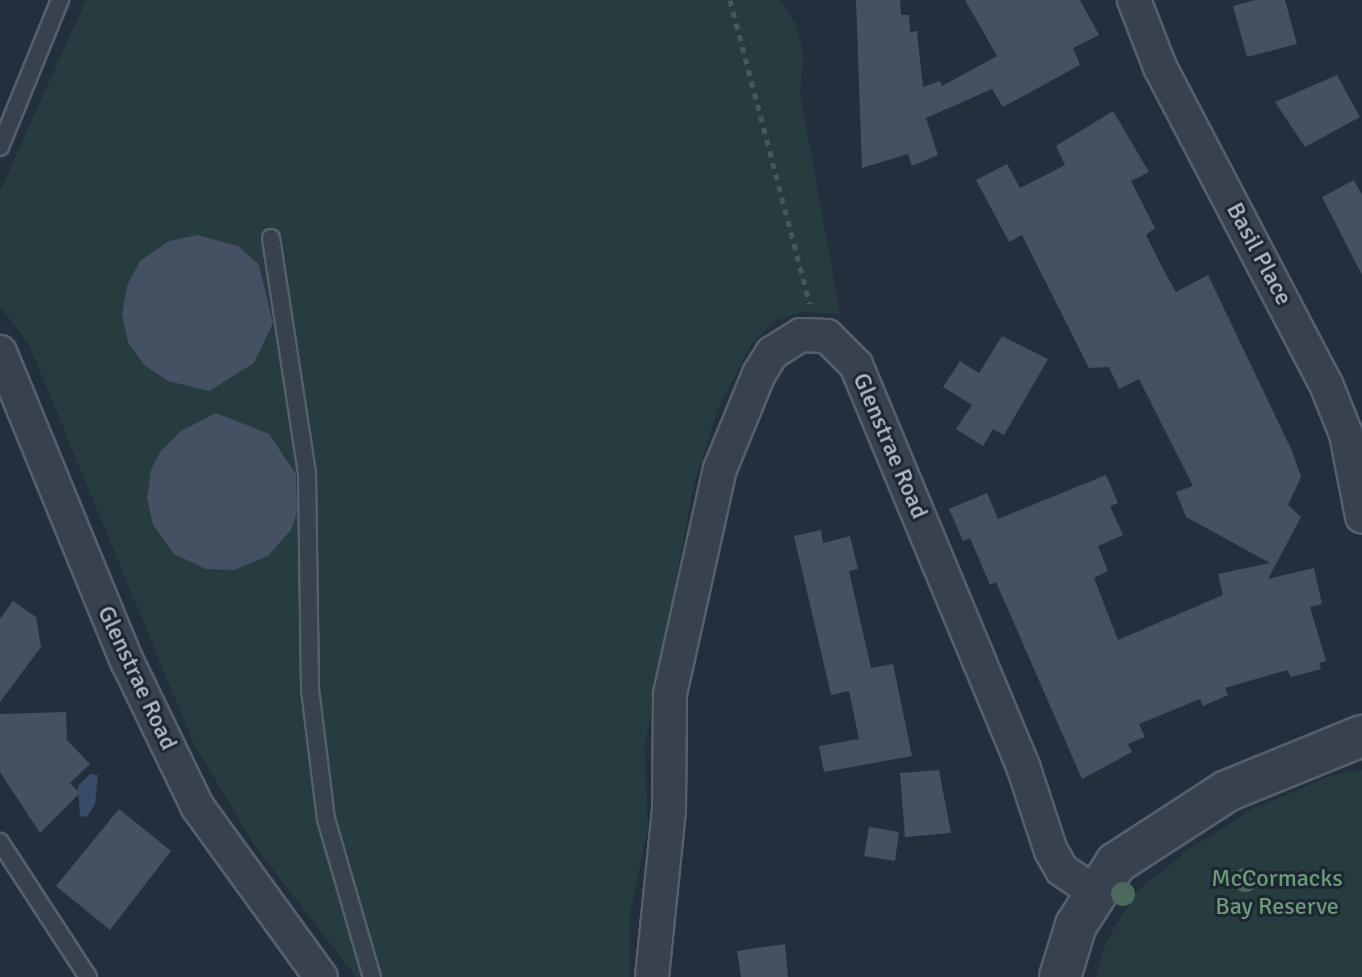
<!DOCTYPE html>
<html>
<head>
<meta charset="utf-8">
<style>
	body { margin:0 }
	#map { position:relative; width:1362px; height:977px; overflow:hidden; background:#242f3e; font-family:Signika,sans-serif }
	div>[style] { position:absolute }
	.green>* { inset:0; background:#263c3f }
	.water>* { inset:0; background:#394c67 }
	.building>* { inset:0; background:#455162 }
	.path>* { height:5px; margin-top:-2.5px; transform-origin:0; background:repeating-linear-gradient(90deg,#44595c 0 6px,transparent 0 12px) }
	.roads { filter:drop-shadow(2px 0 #565f6c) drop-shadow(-2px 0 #565f6c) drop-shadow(0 2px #565f6c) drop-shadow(0 -2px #565f6c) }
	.service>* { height:16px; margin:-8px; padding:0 8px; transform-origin:8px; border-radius:8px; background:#38414e }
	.minor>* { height:32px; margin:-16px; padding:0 16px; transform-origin:16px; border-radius:16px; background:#38414e }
	.tertiary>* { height:40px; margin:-20px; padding:0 20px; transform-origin:20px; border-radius:20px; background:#38414e }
	.trees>* { width:24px; height:24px; margin:-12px; border-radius:50%; background:#4b6a5d }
	span { translate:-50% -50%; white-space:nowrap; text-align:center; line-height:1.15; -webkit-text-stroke:6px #1d2633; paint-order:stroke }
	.street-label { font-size:24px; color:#b4bcc9 }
	.park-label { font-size:24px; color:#6b9a76 }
</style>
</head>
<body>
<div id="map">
	<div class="green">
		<div style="clip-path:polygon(86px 0,779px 0,795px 23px,804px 55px,800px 92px,840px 314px,801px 312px,774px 321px,750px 346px,717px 411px,694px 483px,644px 750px,648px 827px,630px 914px,630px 977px,356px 977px,255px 846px,194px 744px,29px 345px,0 306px,0 191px)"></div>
		<div style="clip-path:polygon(1362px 770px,1362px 977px,1096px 977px,1106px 942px,1136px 892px,1191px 848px,1251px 810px,1330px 776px)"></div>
	</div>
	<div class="water">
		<div style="clip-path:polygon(90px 774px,98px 775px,95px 804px,87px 817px,80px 816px,78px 786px)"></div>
	</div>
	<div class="building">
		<div style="clip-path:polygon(856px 0,900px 0,901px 15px,909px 15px,910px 32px,917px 31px,923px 87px,940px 81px,942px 86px,997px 56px,965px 0,1080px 0,1099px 35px,1073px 48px,1080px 65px,1003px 107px,992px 89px,926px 118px,938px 155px,912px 166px,908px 154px,862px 168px)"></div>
		<div style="clip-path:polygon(1255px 0,1285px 0,1297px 44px,1247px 57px,1233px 6px)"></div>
		<div style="clip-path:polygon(1337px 75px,1360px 117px,1305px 147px,1275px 102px)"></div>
		<div style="clip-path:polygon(1113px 111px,1149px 172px,1131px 181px,1155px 228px,1146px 235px,1162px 267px,1176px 292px,1208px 275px,1292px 451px,1301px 477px,1288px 505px,1301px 517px,1268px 579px,1314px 568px,1322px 604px,1310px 607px,1326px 661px,1319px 663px,1321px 669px,1291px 677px,1287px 670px,1225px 688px,1228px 695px,1203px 706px,1200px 699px,1139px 724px,1145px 737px,1128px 744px,1132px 752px,1082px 779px,996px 582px,990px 585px,970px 538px,963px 541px,949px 509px,987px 493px,998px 519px,1106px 475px,1118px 503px,1110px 506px,1123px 535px,1098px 546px,1108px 571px,1094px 578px,1118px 640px,1223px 595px,1218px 574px,1270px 563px,1186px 517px,1176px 492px,1193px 486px,1139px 379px,1119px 389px,1109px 367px,1089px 368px,1022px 235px,1009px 242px,976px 180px,1007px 164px,1020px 188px,1065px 165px,1056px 146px)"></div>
		<div style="clip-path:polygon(1354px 180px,1362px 195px,1362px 275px,1322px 197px)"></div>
		<div style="clip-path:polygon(197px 235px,238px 246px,259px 265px,273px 323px,254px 363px,209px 391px,168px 381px,144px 365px,128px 342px,122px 314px,127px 286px,140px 261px,169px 241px)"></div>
		<div style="clip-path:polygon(1002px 336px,1048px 359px,1004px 435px,993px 429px,983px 446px,956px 429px,972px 405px,943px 387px,960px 361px,979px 373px)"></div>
		<div style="clip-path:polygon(216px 413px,269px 434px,296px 474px,297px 512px,291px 530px,268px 556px,234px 570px,206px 569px,174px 554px,153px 525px,147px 498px,151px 470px,161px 451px,181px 431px)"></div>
		<div style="clip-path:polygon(821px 530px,823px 543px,850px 536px,858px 569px,849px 571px,871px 668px,893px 664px,912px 756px,824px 772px,819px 746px,859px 739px,849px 691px,831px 695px,794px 536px)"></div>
		<div style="clip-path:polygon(13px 601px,36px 617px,41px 647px,0 702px,0 619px)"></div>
		<div style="clip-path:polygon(66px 712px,67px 740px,90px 764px,70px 783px,80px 793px,40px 833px,0 772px,0 714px)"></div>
		<div style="clip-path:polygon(939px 770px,951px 833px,905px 837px,900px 773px)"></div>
		<div style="clip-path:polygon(119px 809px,171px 851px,110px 930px,56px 886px)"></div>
		<div style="clip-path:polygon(869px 827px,899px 832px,895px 861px,864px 856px)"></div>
		<div style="clip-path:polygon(785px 944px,788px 977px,741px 977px,737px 951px)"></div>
	</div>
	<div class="path">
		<div style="left:730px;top:0;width:314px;rotate:75.3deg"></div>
	</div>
	<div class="roads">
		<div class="service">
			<div style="left:0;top:147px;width:159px;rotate:-67.8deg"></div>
			<div style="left:271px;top:238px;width:238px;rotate:81.3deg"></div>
			<div style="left:307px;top:473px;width:216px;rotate:89.2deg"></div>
			<div style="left:310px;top:689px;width:131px;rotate:83deg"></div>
			<div style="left:326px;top:819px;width:165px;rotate:73.8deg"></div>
			<div style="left:0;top:842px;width:161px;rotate:56.9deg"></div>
		</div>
		<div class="minor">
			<div style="left:1134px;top:0;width:72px;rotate:68.8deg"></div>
			<div style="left:1160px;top:67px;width:358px;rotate:62.4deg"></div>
			<div style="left:1326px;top:384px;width:54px;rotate:68.2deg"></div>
			<div style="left:1346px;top:434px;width:84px;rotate:79deg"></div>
			<div style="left:0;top:352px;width:334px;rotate:67.7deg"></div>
			<div style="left:127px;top:661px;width:161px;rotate:64.2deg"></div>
			<div style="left:197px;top:806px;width:211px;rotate:54.1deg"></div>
			<div style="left:652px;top:977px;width:167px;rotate:-84.2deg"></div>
			<div style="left:669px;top:811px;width:117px;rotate:-89.5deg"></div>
			<div style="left:670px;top:694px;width:230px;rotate:-77.5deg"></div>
			<div style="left:720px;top:469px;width:103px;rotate:-67.7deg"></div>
			<div style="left:759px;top:374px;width:25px;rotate:-58deg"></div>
			<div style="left:772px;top:353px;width:34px;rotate:-32deg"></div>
			<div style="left:801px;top:335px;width:26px;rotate:2deg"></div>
			<div style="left:827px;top:336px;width:41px;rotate:45deg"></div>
			<div style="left:856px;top:365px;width:434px;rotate:67.4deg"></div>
			<div style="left:1023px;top:766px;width:89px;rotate:71.8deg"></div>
			<div style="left:1051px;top:851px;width:22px;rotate:60deg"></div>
			<div style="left:1062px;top:870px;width:37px;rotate:34deg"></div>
		</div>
		<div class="tertiary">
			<div style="left:1060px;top:977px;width:54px;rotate:-72.9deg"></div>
			<div style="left:1076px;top:925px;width:74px;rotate:-57.2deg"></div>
			<div style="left:1116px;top:863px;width:132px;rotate:-33deg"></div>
			<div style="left:1227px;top:791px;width:146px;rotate:-22.2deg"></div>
		</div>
	</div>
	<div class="trees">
		<div style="left:1245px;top:880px"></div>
		<div style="left:1123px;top:894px"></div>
	</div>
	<div class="street-label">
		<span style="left:1259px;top:254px;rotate:62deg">Basil Place</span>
		<span style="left:890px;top:446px;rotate:67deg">Glenstrae Road</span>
		<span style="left:137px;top:678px;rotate:65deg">Glenstrae Road</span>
	</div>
	<div class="park-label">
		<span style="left:1277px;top:893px">McCormacks<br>Bay Reserve</span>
	</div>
</div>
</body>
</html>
